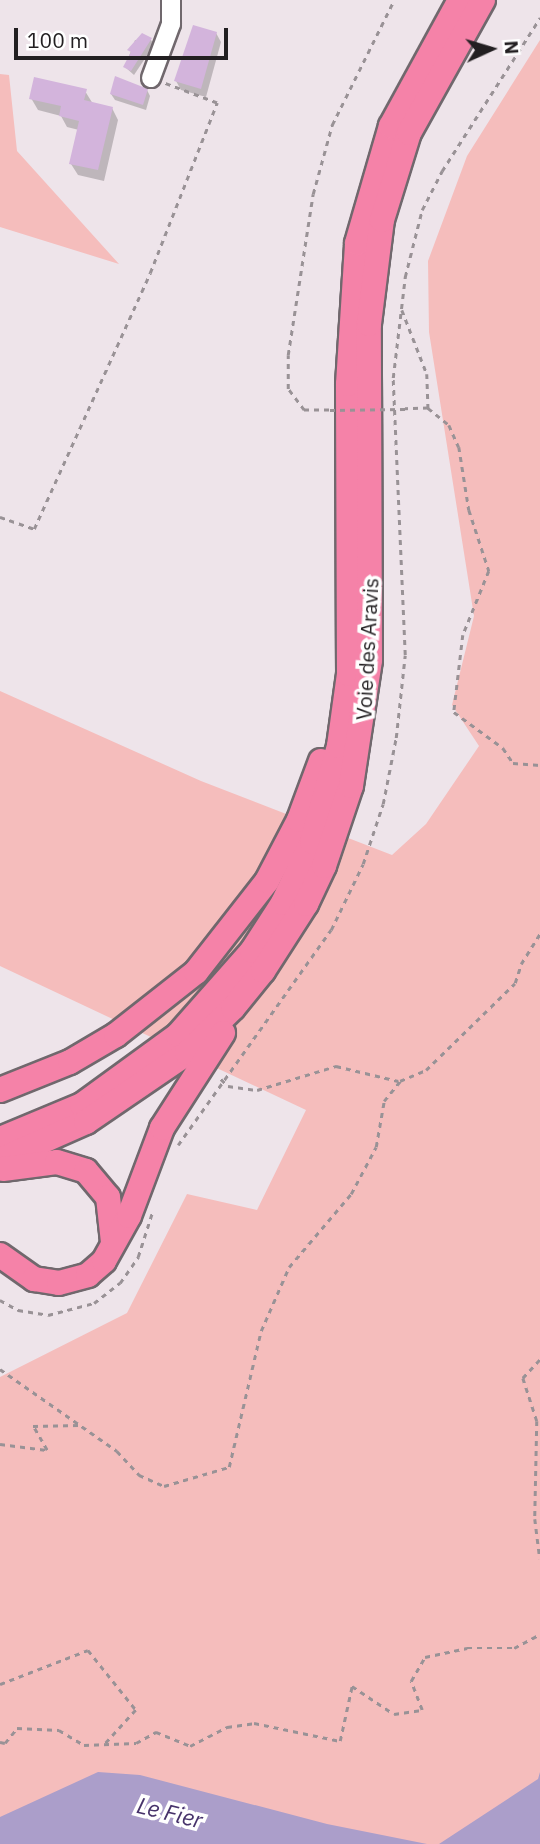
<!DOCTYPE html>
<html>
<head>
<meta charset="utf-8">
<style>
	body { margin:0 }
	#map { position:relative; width:540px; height:1844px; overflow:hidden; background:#eee4ea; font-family:"IBM Plex Sans",sans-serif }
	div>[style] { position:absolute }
	.green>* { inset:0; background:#f5bdbc }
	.water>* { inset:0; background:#ab9eca }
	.shadow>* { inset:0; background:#0003 }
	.building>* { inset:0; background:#d3b4dc }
	.path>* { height:2.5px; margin-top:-1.25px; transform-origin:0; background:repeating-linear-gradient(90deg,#999296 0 5px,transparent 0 10px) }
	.roads { filter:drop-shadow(2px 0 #70686d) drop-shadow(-2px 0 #70686d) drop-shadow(0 2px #70686d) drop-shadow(0 -2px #70686d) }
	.minor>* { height:18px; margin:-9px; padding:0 9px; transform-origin:9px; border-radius:9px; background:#fff }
	.highway>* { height:24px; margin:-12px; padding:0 12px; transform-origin:12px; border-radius:12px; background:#f582a8 }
	.path-bridge>* { height:2.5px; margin-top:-1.25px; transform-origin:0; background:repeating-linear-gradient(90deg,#999296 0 5px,transparent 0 10px) }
	span { translate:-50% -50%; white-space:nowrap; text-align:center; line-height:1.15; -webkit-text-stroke:7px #fff; paint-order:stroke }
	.street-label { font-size:21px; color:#221f21 }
	.water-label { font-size:23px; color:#47336b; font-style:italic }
	.north { position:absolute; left:456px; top:14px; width:70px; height:70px; -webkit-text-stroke:5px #fff; paint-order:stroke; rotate:86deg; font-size:19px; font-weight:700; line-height:28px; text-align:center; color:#221f21 }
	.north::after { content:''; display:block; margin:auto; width:24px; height:32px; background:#221f21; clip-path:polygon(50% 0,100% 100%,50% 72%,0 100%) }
	.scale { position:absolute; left:14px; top:28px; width:214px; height:32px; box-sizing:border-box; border:4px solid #221f21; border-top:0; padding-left:9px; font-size:21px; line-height:24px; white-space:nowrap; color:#221f21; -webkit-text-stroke:5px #fff; paint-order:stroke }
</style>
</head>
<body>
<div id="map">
	<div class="green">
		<div style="clip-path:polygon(540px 40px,540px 1844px,0 1844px,0 1377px,127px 1313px,187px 1194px,257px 1210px,306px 1110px,0 966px,0 691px,201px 781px,392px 855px,426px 824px,479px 746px,452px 705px,474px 616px,429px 332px,428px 261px,467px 156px)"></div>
		<div style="clip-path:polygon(0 74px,9px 75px,17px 151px,119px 264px,0 227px)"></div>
	</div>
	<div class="water">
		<div style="clip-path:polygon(98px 1772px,140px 1775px,327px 1824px,427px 1844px,0 1844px,0 1817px)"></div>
		<div style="clip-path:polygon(540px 1772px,540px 1844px,439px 1844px,538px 1779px)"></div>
	</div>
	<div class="shadow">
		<div style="clip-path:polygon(216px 33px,221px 42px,206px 97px,181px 90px,176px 81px)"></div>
		<div style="clip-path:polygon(135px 40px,151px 40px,154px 45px,134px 75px,125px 67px)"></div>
		<div style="clip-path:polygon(147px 90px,150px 96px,146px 110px,115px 100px,111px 94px)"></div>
		<div style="clip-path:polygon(85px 91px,93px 104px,112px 108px,118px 120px,104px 181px,78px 175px,71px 164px,79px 130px,67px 127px,61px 116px,38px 110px,31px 98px)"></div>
	</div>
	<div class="building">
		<div style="clip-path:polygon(193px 25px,217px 32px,201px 89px,174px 81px)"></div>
		<div style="clip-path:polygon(142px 33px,152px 38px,131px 71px,123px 67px,131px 52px,127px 50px)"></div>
		<div style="clip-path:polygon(115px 76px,148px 89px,143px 105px,110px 94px)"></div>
		<div style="clip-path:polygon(34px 77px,87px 89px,84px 100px,113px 107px,98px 170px,69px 164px,79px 121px,59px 116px,61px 106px,29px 99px)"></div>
	</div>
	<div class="path">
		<div style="left:402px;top:310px;width:69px;rotate:68.7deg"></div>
		<div style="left:427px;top:374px;width:34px;rotate:88deg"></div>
		<div style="left:428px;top:408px;width:23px;rotate:178deg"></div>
		<div style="left:428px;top:408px;width:27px;rotate:39deg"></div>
		<div style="left:449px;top:425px;width:24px;rotate:66deg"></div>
		<div style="left:459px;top:447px;width:64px;rotate:81deg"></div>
		<div style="left:469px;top:510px;width:64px;rotate:71.8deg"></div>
		<div style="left:489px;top:571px;width:69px;rotate:112.1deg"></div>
		<div style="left:463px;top:635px;width:78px;rotate:96.7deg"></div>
		<div style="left:454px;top:712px;width:61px;rotate:36.3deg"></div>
		<div style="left:503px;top:748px;width:18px;rotate:56deg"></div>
		<div style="left:513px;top:763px;width:27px;rotate:4deg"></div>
		<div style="left:329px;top:410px;width:25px;rotate:180deg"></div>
		<div style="left:304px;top:410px;width:26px;rotate:-127deg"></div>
		<div style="left:288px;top:389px;width:34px;rotate:-90deg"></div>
		<div style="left:288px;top:355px;width:163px;rotate:-81.2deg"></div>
		<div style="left:313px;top:194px;width:72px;rotate:-74.6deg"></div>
		<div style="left:332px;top:125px;width:140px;rotate:-63.6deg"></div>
		<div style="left:0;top:517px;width:36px;rotate:19deg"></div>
		<div style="left:34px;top:529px;width:281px;rotate:-65.6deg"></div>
		<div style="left:150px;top:273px;width:183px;rotate:-68.5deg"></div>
		<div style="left:217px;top:103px;width:57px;rotate:-159.3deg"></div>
		<div style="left:221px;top:1079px;width:10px;rotate:45deg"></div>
		<div style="left:228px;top:1086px;width:29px;rotate:8deg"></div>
		<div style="left:257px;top:1090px;width:83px;rotate:-16.9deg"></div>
		<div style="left:336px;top:1066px;width:64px;rotate:13.6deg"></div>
		<div style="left:178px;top:1145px;width:264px;rotate:-54.6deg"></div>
		<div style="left:331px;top:930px;width:73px;rotate:-64.1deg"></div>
		<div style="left:363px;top:864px;width:63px;rotate:-71.6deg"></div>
		<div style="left:383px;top:804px;width:67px;rotate:-78.9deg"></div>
		<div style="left:396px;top:738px;width:83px;rotate:-83.8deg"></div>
		<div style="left:405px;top:655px;width:277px;rotate:-92.5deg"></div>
		<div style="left:393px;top:378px;width:102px;rotate:-83.2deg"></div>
		<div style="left:405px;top:277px;width:69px;rotate:-75.8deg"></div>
		<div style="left:422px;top:210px;width:44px;rotate:-62.9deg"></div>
		<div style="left:442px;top:171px;width:182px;rotate:-57.4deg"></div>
		<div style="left:0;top:1300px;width:21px;rotate:29deg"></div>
		<div style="left:18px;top:1310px;width:30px;rotate:9deg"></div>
		<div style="left:48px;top:1315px;width:48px;rotate:-14.6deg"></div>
		<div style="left:94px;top:1303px;width:33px;rotate:-38deg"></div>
		<div style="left:120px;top:1283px;width:32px;rotate:-55deg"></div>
		<div style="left:138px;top:1257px;width:46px;rotate:-72.3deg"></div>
		<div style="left:540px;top:1360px;width:25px;rotate:133deg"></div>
		<div style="left:523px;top:1378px;width:45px;rotate:72deg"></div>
		<div style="left:537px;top:1421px;width:98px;rotate:91.2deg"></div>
		<div style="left:535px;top:1519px;width:40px;rotate:82.9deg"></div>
		<div style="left:0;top:1369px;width:143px;rotate:35deg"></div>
		<div style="left:117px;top:1451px;width:33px;rotate:47deg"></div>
		<div style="left:139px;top:1475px;width:27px;rotate:24deg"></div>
		<div style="left:164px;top:1486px;width:68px;rotate:-16.3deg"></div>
		<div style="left:229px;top:1467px;width:140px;rotate:-76.8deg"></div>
		<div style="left:261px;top:1331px;width:70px;rotate:-66.4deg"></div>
		<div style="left:289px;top:1267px;width:96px;rotate:-49.7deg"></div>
		<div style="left:351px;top:1194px;width:53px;rotate:-62deg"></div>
		<div style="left:376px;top:1147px;width:47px;rotate:-80.1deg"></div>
		<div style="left:384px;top:1101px;width:26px;rotate:-51deg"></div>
		<div style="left:400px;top:1081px;width:28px;rotate:-23deg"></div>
		<div style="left:426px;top:1070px;width:124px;rotate:-44.3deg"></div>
		<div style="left:515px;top:983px;width:20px;rotate:-72deg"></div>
		<div style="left:521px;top:964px;width:36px;rotate:-58deg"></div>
		<div style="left:0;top:1444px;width:47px;rotate:7.3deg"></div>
		<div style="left:47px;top:1450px;width:28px;rotate:-120deg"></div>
		<div style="left:33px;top:1426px;width:46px;rotate:-1.2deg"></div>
		<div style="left:0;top:1684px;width:94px;rotate:-21.1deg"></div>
		<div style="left:88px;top:1650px;width:77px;rotate:51.3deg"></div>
		<div style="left:136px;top:1710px;width:46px;rotate:132.4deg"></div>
		<div style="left:0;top:1742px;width:5px;rotate:11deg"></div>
		<div style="left:5px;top:1743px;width:19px;rotate:-51deg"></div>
		<div style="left:17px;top:1728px;width:42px;rotate:2.7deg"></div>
		<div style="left:59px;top:1730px;width:29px;rotate:31deg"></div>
		<div style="left:84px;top:1745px;width:52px;rotate:-2.2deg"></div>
		<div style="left:136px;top:1743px;width:23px;rotate:-29deg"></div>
		<div style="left:156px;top:1732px;width:37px;rotate:22deg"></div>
		<div style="left:190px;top:1746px;width:42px;rotate:-27.2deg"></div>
		<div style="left:227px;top:1727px;width:27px;rotate:-8deg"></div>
		<div style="left:254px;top:1723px;width:88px;rotate:11.8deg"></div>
		<div style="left:340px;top:1741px;width:56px;rotate:-77.7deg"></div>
		<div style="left:352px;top:1686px;width:50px;rotate:33.7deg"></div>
		<div style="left:394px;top:1714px;width:28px;rotate:-8deg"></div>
		<div style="left:422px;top:1710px;width:31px;rotate:-111deg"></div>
		<div style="left:411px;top:1681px;width:28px;rotate:-60deg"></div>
		<div style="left:425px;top:1657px;width:43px;rotate:-12.1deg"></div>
		<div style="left:467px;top:1648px;width:47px"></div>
		<div style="left:514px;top:1648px;width:30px;rotate:-28deg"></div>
	</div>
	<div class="roads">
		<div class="minor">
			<div style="left:151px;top:78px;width:58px;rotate:-69.7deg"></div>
			<div style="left:171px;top:24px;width:24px;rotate:-90deg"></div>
		</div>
		<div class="highway">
			<div style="left:0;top:1090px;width:75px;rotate:-21.8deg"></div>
			<div style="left:70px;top:1062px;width:53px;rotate:-30.4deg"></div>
			<div style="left:116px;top:1035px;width:102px;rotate:-38.2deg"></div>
			<div style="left:196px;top:972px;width:115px;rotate:-52deg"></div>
			<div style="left:267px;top:881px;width:69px;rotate:-62.3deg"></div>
			<div style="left:299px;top:820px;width:63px;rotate:-69.6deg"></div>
			<div style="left:0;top:1139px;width:89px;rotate:-22.5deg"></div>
			<div style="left:82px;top:1105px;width:119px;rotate:-36.1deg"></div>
			<div style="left:178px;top:1035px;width:112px;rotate:-48.6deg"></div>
			<div style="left:252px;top:951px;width:57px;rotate:-57.1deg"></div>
			<div style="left:283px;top:903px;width:68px;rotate:-64.6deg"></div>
			<div style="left:312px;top:842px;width:100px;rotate:-74.3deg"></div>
			<div style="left:339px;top:746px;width:73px;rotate:-82.1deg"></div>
			<div style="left:349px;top:674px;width:290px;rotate:-90.2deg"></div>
			<div style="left:348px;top:384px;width:141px;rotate:-86.3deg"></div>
			<div style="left:357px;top:243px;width:122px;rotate:-73.8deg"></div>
			<div style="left:391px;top:126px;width:144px;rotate:-61.3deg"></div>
			<div style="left:0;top:1160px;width:94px;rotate:-23.8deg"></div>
			<div style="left:86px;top:1122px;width:122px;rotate:-34.3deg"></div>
			<div style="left:187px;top:1053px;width:64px;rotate:-44.4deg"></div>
			<div style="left:233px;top:1008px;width:48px;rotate:-51deg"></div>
			<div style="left:263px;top:971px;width:80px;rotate:-57.3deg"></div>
			<div style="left:306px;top:904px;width:42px;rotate:-64.7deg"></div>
			<div style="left:324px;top:866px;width:84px;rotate:-71.4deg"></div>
			<div style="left:351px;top:786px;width:127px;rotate:-81.4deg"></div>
			<div style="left:370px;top:660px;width:336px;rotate:-90.2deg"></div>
			<div style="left:369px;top:324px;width:105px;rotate:-82.9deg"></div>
			<div style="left:382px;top:220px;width:91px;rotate:-72.8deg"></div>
			<div style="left:409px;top:133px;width:152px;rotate:-60.9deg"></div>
			<div style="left:3px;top:1169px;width:54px;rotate:-7.4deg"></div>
			<div style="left:57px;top:1162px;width:30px;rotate:17deg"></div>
			<div style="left:86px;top:1171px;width:34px;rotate:50deg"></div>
			<div style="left:108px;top:1197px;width:45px;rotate:83.7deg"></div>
			<div style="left:0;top:1255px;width:42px;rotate:35.2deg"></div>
			<div style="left:34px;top:1279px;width:25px;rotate:9deg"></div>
			<div style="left:59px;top:1283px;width:30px;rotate:-15deg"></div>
			<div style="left:88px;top:1275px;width:21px;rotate:-41deg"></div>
			<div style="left:104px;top:1261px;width:51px;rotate:-60.9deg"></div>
			<div style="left:129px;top:1216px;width:94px;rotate:-69.4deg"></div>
			<div style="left:162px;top:1128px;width:113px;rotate:-57.3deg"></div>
		</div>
	</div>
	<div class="path-bridge">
		<div style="left:330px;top:410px;width:75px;rotate:-0.8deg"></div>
	</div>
	<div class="street-label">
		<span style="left:367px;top:649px;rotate:-87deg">Voie des Aravis</span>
	</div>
	<div class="water-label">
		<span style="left:170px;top:1812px;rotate:14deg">Le Fier</span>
	</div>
	<div class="north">N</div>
	<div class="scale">100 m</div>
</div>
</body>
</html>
